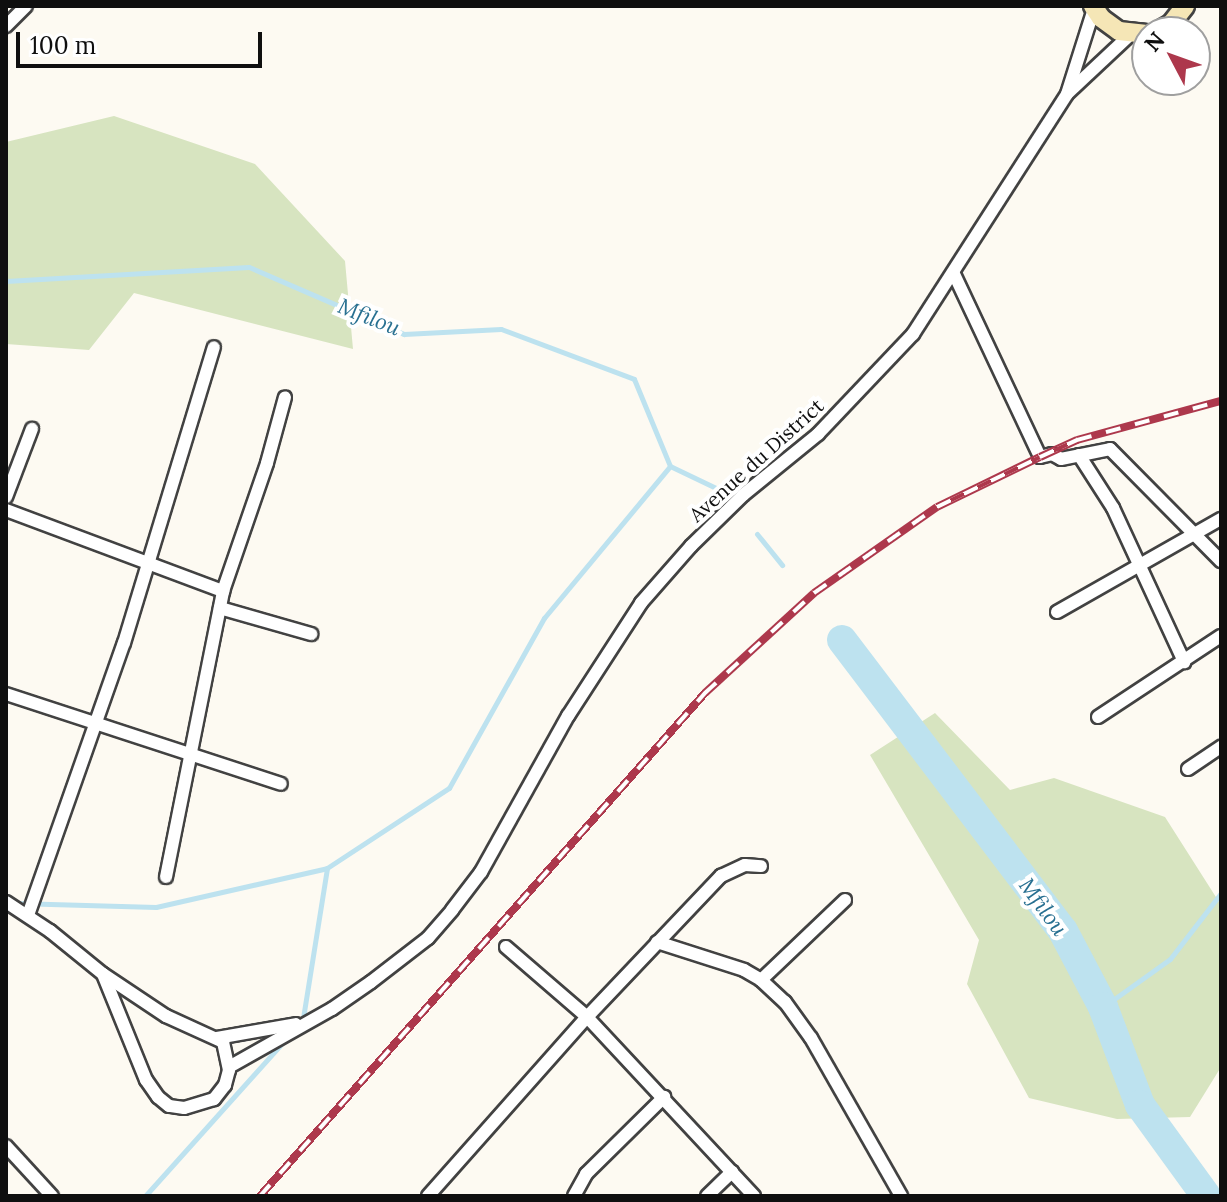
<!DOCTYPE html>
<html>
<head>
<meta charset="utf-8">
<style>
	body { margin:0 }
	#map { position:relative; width:1227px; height:1202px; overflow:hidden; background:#fdfaf2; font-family:Lora,serif }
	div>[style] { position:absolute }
	.green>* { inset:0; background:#d7e4c0 }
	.stream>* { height:5px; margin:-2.5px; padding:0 2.5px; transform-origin:2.5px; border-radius:2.5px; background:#bde2ef }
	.river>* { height:30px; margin:-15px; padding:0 15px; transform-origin:15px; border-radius:15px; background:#bde2ef }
	.roads { filter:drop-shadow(2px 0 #424242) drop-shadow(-2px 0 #424242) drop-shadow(0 2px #424242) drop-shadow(0 -2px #424242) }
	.street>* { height:12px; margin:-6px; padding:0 6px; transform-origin:6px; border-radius:6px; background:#fff }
	.secondary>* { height:18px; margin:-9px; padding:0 9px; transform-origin:9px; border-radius:9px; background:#f5e6b6 }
	.rail>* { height:8px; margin-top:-4px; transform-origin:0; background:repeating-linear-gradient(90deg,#fff 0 15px,#ad384c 0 30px); box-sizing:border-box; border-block:2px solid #ad384c }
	span { translate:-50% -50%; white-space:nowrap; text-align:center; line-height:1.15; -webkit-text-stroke:8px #fff; paint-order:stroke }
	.street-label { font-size:20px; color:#0f0f0f }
	.water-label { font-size:22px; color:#287091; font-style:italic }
	.frame { position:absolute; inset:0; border:8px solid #0f0f0f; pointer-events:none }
	.north { position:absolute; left:1131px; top:16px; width:80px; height:80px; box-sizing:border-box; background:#fff; border:2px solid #9f9f9f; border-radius:50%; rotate:311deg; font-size:22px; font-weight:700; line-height:32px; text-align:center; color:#0f0f0f }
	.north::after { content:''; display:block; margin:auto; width:28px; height:36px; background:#ad384c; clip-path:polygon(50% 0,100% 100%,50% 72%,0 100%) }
	.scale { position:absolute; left:16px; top:32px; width:246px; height:36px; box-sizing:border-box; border:4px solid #0f0f0f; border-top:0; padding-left:10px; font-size:24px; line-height:28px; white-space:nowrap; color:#0f0f0f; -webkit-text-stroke:6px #fff; paint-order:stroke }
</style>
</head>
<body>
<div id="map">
	<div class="green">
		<div style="clip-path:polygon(114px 116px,255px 164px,345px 261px,353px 349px,134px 293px,89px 350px,6px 344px,6px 142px)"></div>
		<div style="clip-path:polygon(935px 713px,1010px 790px,1054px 778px,1165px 817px,1221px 905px,1221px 1067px,1190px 1117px,1117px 1119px,1029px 1098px,967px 984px,979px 940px,870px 755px)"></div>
	</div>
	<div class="stream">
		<div style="left:6px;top:281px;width:243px;rotate:-3.3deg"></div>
		<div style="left:249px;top:267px;width:169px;rotate:23.4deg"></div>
		<div style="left:404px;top:334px;width:97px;rotate:-3deg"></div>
		<div style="left:501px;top:329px;width:142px;rotate:20.6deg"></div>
		<div style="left:634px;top:379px;width:94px;rotate:67.5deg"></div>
		<div style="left:670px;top:466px;width:51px;rotate:25.6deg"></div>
		<div style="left:757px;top:534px;width:40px;rotate:51deg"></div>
		<div style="left:15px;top:903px;width:141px;rotate:1.6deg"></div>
		<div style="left:156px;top:907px;width:175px;rotate:-12.8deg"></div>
		<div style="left:327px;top:868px;width:146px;rotate:-33.3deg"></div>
		<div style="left:449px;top:788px;width:195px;rotate:-60.8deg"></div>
		<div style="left:544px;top:618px;width:197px;rotate:-50.3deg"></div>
		<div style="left:1103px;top:1007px;width:82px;rotate:-35.6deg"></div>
		<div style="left:1170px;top:959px;width:83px;rotate:-52.3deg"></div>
		<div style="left:300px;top:1022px;width:5px;rotate:-53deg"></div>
		<div style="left:303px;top:1018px;width:152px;rotate:-80.9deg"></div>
		<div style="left:145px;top:1196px;width:207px;rotate:-48.1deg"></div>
	</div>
	<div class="river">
		<div style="left:842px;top:640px;width:365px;rotate:52.8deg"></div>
		<div style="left:1063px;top:931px;width:86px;rotate:62.2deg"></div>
		<div style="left:1103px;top:1007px;width:105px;rotate:69.3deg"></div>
		<div style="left:1140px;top:1105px;width:112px;rotate:54deg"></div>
	</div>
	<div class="roads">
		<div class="street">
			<div style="left:6px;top:26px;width:28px;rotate:-45deg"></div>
			<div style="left:1069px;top:92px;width:83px;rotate:-43.1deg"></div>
			<div style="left:954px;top:274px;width:202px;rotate:64.8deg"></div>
			<div style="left:1040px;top:457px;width:12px;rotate:-14deg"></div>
			<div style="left:1052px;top:454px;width:10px;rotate:29deg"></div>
			<div style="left:1061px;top:459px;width:50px;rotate:-11.5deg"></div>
			<div style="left:1110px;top:449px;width:158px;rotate:45.3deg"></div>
			<div style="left:1079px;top:455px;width:63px;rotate:57.3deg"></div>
			<div style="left:1113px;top:508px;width:170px;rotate:65.2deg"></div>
			<div style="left:6px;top:497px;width:73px;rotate:-69.1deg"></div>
			<div style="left:6px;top:510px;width:232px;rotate:20.5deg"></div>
			<div style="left:220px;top:608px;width:95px;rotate:15.9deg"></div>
			<div style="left:1057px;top:612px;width:189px;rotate:-29.6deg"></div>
			<div style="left:6px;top:694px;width:289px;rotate:18.1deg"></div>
			<div style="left:1098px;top:717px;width:147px;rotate:-33.4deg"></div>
			<div style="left:1188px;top:769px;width:40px;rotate:-34deg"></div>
			<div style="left:166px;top:877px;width:292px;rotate:-78.7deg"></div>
			<div style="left:223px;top:591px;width:135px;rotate:-71deg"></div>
			<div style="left:267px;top:463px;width:68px;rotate:-74.7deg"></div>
			<div style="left:6px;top:902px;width:53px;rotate:33.4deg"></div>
			<div style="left:50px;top:931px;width:68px;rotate:39.1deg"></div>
			<div style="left:103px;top:974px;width:76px;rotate:33.7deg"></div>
			<div style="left:166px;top:1016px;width:63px;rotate:24.5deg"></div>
			<div style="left:223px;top:1042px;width:29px;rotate:78deg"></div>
			<div style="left:229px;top:1070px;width:16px;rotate:105deg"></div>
			<div style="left:225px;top:1085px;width:18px;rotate:128deg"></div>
			<div style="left:214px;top:1099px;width:31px;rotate:163deg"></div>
			<div style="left:184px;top:1108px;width:15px;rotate:-172deg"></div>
			<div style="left:169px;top:1106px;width:14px;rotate:-141deg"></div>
			<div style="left:158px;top:1097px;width:21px;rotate:-125deg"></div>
			<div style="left:146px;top:1080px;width:114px;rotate:-112.1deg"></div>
			<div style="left:28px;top:915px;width:288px;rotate:-70.6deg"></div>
			<div style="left:124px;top:643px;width:309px;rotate:-73.1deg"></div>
			<div style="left:657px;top:942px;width:91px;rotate:17.8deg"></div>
			<div style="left:744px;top:970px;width:20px;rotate:30deg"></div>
			<div style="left:761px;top:980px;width:33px;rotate:43deg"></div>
			<div style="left:785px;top:1002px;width:44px;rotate:54.2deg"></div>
			<div style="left:811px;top:1038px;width:182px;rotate:60.3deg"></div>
			<div style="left:506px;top:947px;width:107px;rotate:40.8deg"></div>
			<div style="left:587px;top:1017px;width:245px;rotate:47deg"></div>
			<div style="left:761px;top:980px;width:116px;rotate:-43.6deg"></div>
			<div style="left:217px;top:1038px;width:80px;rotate:-10deg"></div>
			<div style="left:229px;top:1067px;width:118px;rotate:-29.4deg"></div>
			<div style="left:332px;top:1009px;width:47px;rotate:-34.7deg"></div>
			<div style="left:371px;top:982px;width:72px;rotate:-37.7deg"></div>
			<div style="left:428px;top:938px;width:37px;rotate:-49deg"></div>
			<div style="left:452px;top:910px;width:48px;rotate:-52.7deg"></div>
			<div style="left:481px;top:872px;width:179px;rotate:-60.9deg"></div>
			<div style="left:568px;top:716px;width:135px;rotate:-57.1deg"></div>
			<div style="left:641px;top:603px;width:76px;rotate:-48.7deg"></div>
			<div style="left:691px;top:546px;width:73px;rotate:-44.4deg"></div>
			<div style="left:743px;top:495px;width:97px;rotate:-39.1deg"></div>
			<div style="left:818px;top:434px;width:138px;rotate:-46.5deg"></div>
			<div style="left:913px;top:334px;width:285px;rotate:-57.3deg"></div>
			<div style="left:1067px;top:94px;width:89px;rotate:-72.4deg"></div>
			<div style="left:6px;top:1146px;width:68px;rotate:47.4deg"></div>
			<div style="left:428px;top:1196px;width:239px;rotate:-48.4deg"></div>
			<div style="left:587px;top:1017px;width:195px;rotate:-46.5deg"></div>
			<div style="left:721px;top:876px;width:26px;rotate:-25deg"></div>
			<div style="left:745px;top:865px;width:16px;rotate:4deg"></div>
			<div style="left:574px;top:1196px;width:25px;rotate:-61deg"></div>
			<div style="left:586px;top:1174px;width:110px;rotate:-44.6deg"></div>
			<div style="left:707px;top:1196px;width:35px;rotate:-44deg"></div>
		</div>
		<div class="secondary">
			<div style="left:1093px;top:6px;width:14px;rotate:56deg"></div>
			<div style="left:1101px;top:18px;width:22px;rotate:36deg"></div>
			<div style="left:1119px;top:31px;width:28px;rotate:6deg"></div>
			<div style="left:1157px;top:32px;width:16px;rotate:-30deg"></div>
			<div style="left:1171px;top:24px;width:23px;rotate:-52deg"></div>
		</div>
	</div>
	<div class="rail">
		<div style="left:260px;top:1196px;width:672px;rotate:-48.5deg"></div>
		<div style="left:705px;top:693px;width:148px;rotate:-42.5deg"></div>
		<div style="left:814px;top:593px;width:150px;rotate:-35deg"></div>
		<div style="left:937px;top:507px;width:114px;rotate:-25.9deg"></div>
		<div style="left:1040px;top:457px;width:41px;rotate:-24.7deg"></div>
		<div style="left:1077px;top:440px;width:149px;rotate:-15.2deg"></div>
	</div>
	<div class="street-label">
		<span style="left:756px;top:460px;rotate:-42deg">Avenue du District</span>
	</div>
	<div class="water-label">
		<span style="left:369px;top:317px;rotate:22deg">Mfilou</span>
		<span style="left:1043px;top:907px;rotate:54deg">Mfilou</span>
	</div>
	<div class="frame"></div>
	<div class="north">N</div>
	<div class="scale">100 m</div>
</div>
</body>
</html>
